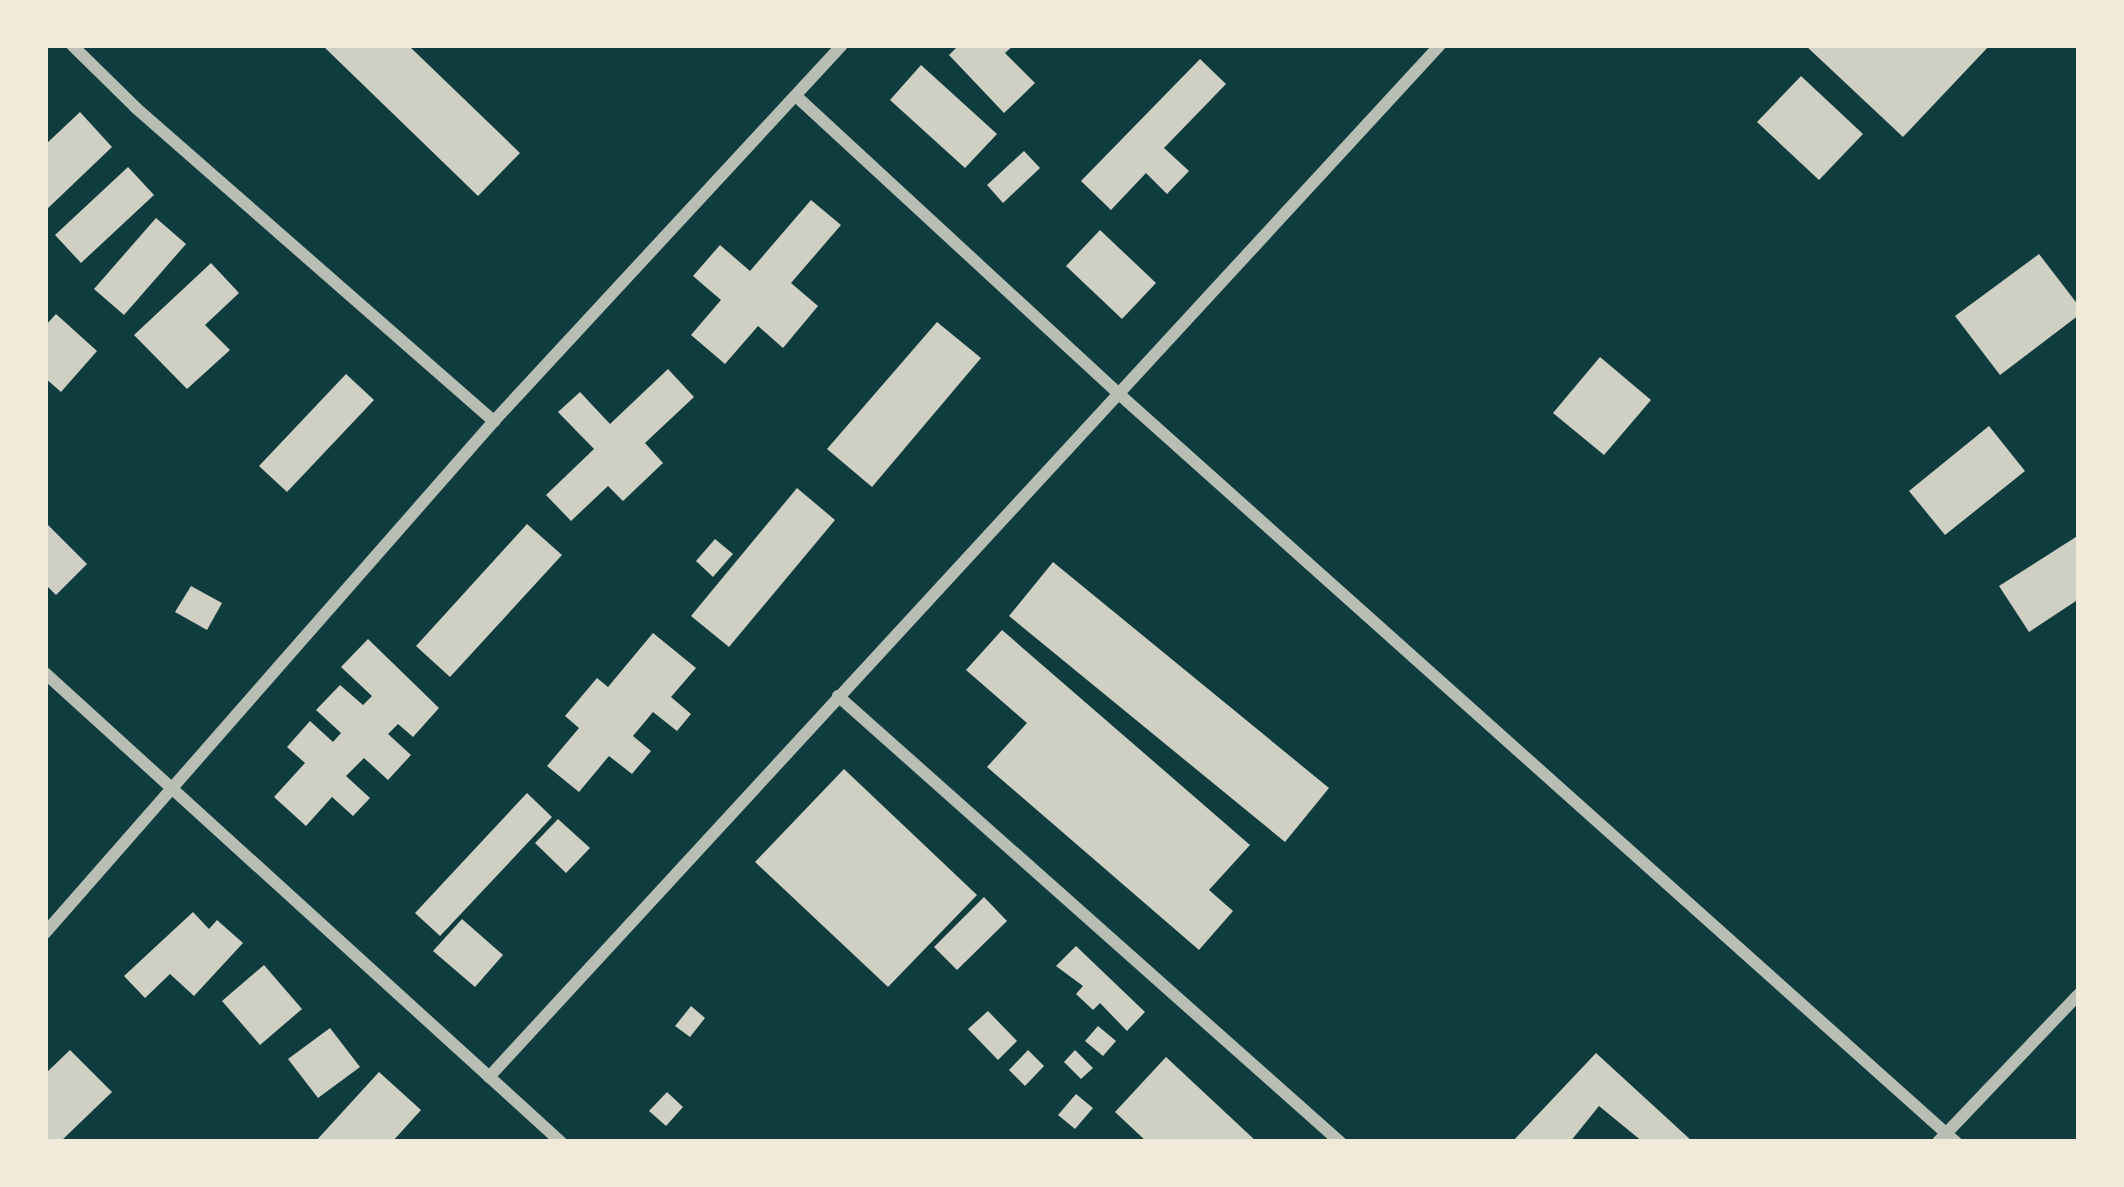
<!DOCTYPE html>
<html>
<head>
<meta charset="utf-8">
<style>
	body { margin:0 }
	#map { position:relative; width:2124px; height:1187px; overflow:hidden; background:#0f3d3e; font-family:"Roboto Condensed",sans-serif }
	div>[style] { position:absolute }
	.building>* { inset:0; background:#cfcfc3 }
	.minor>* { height:12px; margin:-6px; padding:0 6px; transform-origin:6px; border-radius:6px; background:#b8beb3 }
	span { translate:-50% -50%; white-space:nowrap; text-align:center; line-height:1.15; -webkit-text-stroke:9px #f1e9da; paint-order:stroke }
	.frame { position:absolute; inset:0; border:48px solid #f1e9da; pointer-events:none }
</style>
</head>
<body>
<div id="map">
	<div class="building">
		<div style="clip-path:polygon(322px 45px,408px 45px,520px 153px,478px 196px)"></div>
		<div style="clip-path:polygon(959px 45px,1014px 45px,1005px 53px,1035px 83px,1004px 113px,949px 55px)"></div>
		<div style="clip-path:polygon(1805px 45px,1990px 45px,1903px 137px)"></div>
		<div style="clip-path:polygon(1200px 59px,1226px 84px,1164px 148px,1189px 171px,1167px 194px,1146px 173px,1111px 210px,1081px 181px)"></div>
		<div style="clip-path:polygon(921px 65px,997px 134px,965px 168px,890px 100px)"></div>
		<div style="clip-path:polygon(1801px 76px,1863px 134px,1819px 180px,1757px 122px)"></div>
		<div style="clip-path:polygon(80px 112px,112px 147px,45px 211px,45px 145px)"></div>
		<div style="clip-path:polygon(1024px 151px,1040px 168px,1003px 203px,987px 185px)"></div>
		<div style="clip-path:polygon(128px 167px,154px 195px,81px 263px,55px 235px)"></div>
		<div style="clip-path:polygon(811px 200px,841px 225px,791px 283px,818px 306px,783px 348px,758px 326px,725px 364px,691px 335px,721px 300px,693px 276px,720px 245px,750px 271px)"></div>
		<div style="clip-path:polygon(156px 218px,186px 244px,124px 315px,94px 289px)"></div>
		<div style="clip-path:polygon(1100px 230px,1156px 283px,1122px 319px,1066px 266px)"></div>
		<div style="clip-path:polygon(2039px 254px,2079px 306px,2079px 315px,2000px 375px,1955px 316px)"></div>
		<div style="clip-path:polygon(211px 263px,239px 293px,205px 325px,230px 350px,187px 389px,134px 335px)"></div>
		<div style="clip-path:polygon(56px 314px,97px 351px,61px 392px,45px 378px,45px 326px)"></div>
		<div style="clip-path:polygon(937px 322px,981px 358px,872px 487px,827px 449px)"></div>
		<div style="clip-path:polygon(1600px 357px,1651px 400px,1604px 455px,1553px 413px)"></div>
		<div style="clip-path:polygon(668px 369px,694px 397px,645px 443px,663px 463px,623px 501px,608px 486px,571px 521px,546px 495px,594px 449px,558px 412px,580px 392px,610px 424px)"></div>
		<div style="clip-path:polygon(346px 374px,374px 400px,287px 492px,259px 466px)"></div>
		<div style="clip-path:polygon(1989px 426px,2025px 471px,1945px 535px,1909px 491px)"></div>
		<div style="clip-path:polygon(797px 488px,835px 520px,729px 647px,691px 616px)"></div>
		<div style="clip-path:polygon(45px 522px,87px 564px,56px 595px,45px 584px)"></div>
		<div style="clip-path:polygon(527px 524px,562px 555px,450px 677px,416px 646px)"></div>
		<div style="clip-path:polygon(2079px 535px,2079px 599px,2029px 632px,1999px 586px)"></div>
		<div style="clip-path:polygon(715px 539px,733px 554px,713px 577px,696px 561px)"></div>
		<div style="clip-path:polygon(1053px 562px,1329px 788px,1285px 842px,1009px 616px)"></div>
		<div style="clip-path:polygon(191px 586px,222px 603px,207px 630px,175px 612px)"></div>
		<div style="clip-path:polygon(1002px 630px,1250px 845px,1209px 890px,1233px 911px,1199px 950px,987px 767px,1027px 723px,966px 670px)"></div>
		<div style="clip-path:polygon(653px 633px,696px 668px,671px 697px,691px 714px,677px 731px,653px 712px,633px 736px,651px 751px,632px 774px,609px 756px,579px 792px,547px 766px,579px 728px,565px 716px,597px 678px,608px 687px)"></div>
		<div style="clip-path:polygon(368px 639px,439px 708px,413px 737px,398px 724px,388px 734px,411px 755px,388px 780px,364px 758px,346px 776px,370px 798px,353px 816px,332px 797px,306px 826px,274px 797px,305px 763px,287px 747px,310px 721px,333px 742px,341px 733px,316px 710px,340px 685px,363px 705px,372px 696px,341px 667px)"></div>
		<div style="clip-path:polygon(844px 769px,977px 895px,888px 987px,755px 862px)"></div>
		<div style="clip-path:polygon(527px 793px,552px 817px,440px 936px,415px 913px)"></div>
		<div style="clip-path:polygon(558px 819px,590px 848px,566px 873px,535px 843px)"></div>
		<div style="clip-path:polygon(984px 897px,1007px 921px,957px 970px,934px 947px)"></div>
		<div style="clip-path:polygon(193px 912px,209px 929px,217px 920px,243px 943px,194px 996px,170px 974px,145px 998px,124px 976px)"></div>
		<div style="clip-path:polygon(462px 919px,503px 955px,475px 987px,433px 951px)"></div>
		<div style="clip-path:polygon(1076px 946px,1145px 1012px,1127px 1031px,1100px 1003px,1093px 1010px,1076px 994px,1083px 986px,1056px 966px)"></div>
		<div style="clip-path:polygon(264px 965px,302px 1009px,260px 1045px,222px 1001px)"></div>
		<div style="clip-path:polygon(691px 1006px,705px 1018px,690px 1037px,675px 1026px)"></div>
		<div style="clip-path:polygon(988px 1011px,1017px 1041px,998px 1060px,968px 1029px)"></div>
		<div style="clip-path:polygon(1098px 1026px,1116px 1041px,1103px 1056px,1085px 1041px)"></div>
		<div style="clip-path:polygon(330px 1028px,360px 1067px,318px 1098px,288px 1059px)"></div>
		<div style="clip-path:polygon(70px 1050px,112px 1092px,60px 1142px,45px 1142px,45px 1074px)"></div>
		<div style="clip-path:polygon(1028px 1050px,1044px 1066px,1025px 1086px,1009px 1070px)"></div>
		<div style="clip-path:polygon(1075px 1050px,1093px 1068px,1081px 1079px,1064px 1062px)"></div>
		<div style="clip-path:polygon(1596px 1053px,1693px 1142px,1643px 1142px,1599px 1106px,1570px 1142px,1512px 1142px)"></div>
		<div style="clip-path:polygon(1166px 1057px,1257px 1142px,1147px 1142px,1115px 1112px)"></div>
		<div style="clip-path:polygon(379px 1072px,421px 1110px,392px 1142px,315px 1142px)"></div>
		<div style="clip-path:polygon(667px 1092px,683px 1107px,666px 1126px,649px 1111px)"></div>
		<div style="clip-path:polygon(1076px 1094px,1093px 1108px,1075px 1129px,1058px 1115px)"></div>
	</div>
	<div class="minor">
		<div style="left:72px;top:45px;width:90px;rotate:44.5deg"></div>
		<div style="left:136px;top:108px;width:476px;rotate:41.2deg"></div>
		<div style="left:796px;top:96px;width:439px;rotate:42.7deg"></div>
		<div style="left:1119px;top:394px;width:1123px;rotate:41.79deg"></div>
		<div style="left:45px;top:673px;width:697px;rotate:42.27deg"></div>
		<div style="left:838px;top:696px;width:672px;rotate:41.62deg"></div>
		<div style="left:45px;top:933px;width:681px;rotate:-48.75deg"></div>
		<div style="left:494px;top:421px;width:512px;rotate:-47.21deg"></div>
		<div style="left:489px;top:1077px;width:1403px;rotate:-47.34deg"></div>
		<div style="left:1938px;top:1142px;width:204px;rotate:-46.4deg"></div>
	</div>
	<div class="frame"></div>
</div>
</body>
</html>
